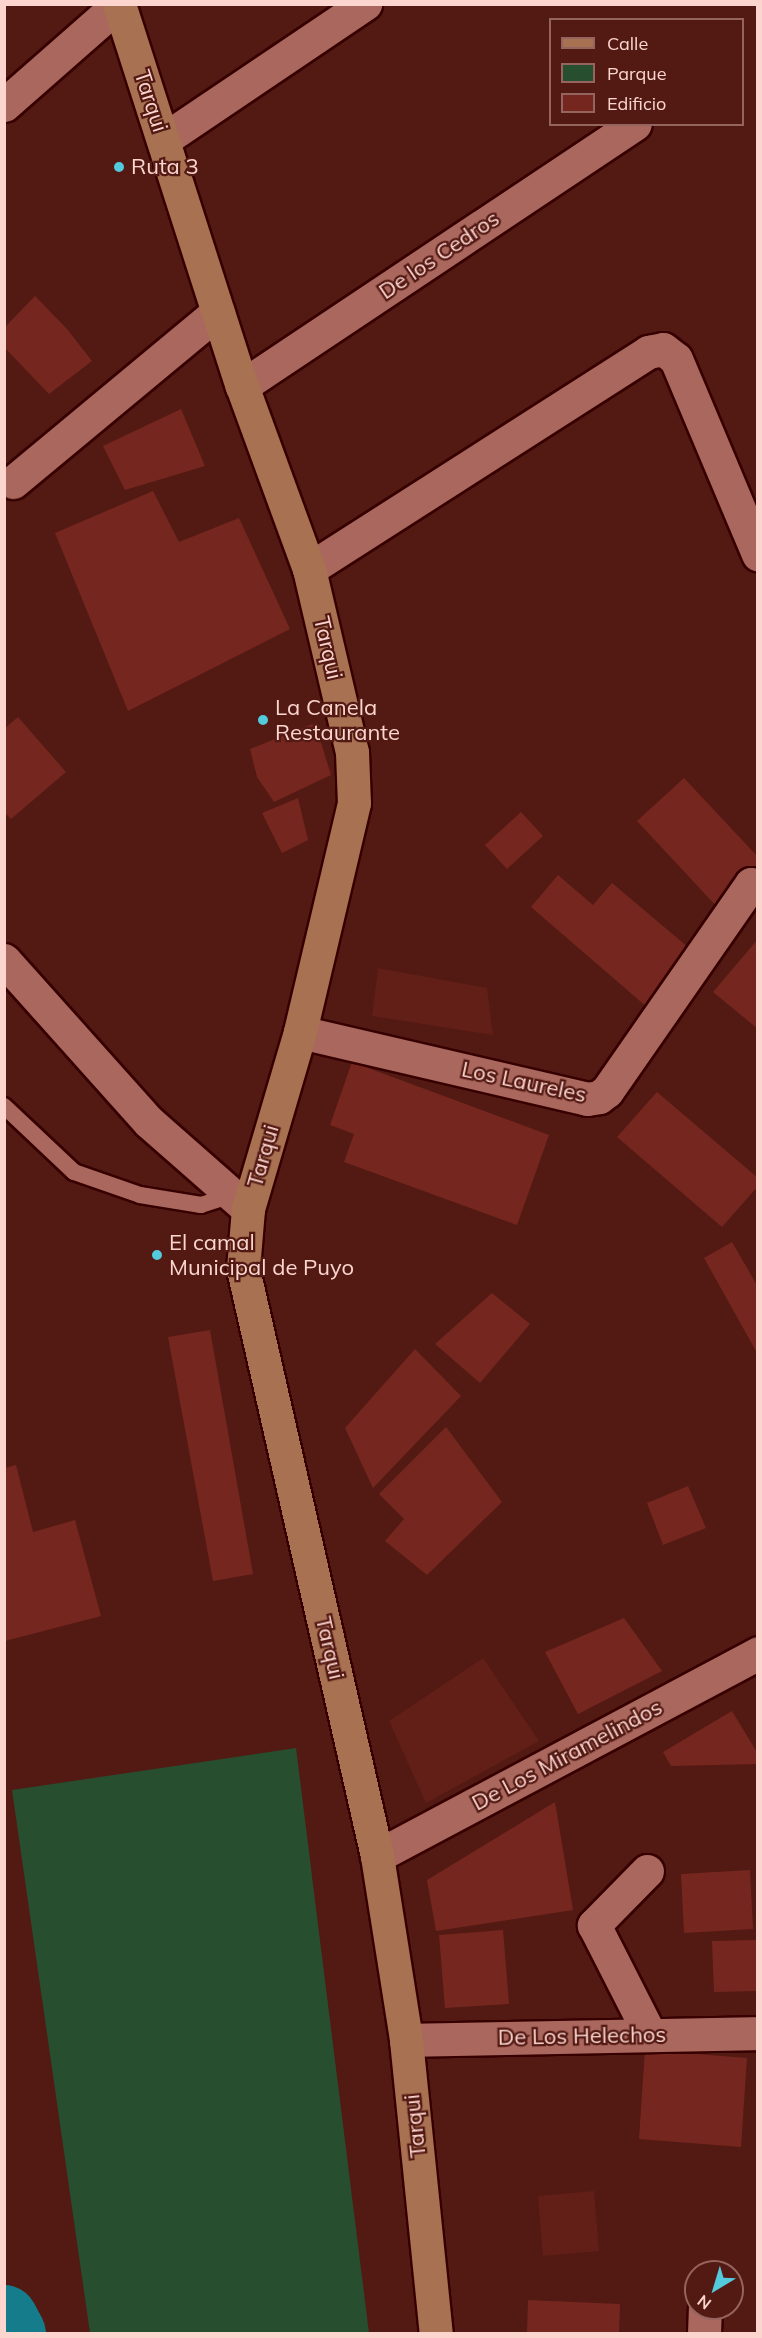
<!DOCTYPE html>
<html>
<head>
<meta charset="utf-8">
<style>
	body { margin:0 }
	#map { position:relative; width:762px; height:2338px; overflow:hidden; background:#531913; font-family:Mulish,sans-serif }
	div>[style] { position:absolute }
	.built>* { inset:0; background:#621f18 }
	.green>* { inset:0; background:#264e2f }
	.river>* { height:68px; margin:-34px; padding:0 34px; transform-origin:34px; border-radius:34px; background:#147c8a }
	.building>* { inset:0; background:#75271f }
	.roads { filter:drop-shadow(2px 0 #360000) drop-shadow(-2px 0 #360000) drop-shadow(0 2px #360000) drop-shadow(0 -2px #360000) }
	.lane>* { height:16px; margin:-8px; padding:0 8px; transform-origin:8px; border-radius:8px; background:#aa675d }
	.street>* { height:33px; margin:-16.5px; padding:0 16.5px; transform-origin:16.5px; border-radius:16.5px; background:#aa675d }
	.secondary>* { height:33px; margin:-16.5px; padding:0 16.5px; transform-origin:16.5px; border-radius:16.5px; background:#a87152 }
	.dots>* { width:16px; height:16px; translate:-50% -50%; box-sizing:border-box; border:3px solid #531913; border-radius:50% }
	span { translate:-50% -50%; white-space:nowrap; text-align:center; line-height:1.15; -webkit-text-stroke:4.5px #531913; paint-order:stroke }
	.street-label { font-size:22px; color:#fbd5ce }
	.poi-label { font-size:22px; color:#fbd5ce }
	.left { translate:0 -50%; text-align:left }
	.frame { position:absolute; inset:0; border:6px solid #fbd5ce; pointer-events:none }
	.legend { position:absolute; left:549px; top:18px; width:195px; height:108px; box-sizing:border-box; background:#531913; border:2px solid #96645e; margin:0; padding:8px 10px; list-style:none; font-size:18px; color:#fbd5ce }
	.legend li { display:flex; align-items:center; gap:12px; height:30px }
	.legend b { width:30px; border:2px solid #96645e }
	.north { position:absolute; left:684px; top:2260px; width:60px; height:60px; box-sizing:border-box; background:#531913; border:2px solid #96645e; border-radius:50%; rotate:218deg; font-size:16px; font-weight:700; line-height:24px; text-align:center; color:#fbd5ce }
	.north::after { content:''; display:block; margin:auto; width:21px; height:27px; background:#54cadd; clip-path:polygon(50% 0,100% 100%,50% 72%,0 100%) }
</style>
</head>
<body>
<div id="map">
	<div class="built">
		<div style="clip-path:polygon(378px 968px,487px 988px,493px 1035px,372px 1016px)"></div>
		<div style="clip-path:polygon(483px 1658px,539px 1741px,426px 1803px,389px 1721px)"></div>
		<div style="clip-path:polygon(594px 2191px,599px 2251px,543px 2256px,538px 2196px)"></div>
	</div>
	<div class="green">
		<div style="clip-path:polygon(296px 1748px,369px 2333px,90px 2333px,12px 1790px)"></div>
	</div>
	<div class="river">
		<div style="left:4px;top:2319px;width:17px;rotate:62deg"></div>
	</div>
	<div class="building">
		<div style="clip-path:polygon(35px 296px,67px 329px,92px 361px,49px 394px,4px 347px,4px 328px)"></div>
		<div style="clip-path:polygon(181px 409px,205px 466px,125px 490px,103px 446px)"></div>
		<div style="clip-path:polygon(153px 491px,179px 542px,239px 518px,290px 629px,128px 711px,55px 533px)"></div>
		<div style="clip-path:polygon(18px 717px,66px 772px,11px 819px,4px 812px,4px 729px)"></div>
		<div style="clip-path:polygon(315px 723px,331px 775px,274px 802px,257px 777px,250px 749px)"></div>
		<div style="clip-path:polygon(684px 778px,758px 857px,758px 872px,719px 909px,637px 821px)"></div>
		<div style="clip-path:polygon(298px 798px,308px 840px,282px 853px,262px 813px)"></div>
		<div style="clip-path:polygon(521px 812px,543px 836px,507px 869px,485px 845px)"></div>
		<div style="clip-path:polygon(558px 875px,593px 905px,612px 883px,695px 953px,648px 1008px,531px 907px)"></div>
		<div style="clip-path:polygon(758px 939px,758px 1029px,713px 992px)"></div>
		<div style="clip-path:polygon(352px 1062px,549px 1135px,517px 1225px,344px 1162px,354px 1134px,330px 1125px)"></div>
		<div style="clip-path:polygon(657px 1092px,758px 1178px,758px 1186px,722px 1227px,617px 1137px)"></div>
		<div style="clip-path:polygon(732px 1242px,758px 1287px,756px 1351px,704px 1258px)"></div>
		<div style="clip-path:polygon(164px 1250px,165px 1259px,150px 1260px,150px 1252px)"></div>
		<div style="clip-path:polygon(492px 1293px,530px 1324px,480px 1383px,435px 1344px)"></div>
		<div style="clip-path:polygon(210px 1330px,253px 1574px,213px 1581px,168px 1337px)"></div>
		<div style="clip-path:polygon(415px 1349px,461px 1396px,373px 1488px,345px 1428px)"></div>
		<div style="clip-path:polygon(446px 1427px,502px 1502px,427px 1575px,385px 1541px,404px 1519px,379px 1494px)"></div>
		<div style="clip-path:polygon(16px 1465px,33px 1532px,75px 1520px,101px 1616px,5px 1641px,5px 1468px)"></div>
		<div style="clip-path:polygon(688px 1486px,706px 1528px,663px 1545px,647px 1503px)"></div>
		<div style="clip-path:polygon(624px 1618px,662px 1671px,578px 1714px,545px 1652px)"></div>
		<div style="clip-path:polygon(732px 1711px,758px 1754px,758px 1764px,671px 1766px,663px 1752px)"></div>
		<div style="clip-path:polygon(555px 1802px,573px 1910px,436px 1931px,427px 1880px)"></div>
		<div style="clip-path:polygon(750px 1870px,753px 1929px,684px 1933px,681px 1874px)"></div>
		<div style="clip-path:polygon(503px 1930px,509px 2004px,445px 2008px,439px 1935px)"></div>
		<div style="clip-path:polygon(758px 1940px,758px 1991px,714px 1992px,712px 1941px)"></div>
		<div style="clip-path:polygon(645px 2050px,747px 2058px,741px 2147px,639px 2139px)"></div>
		<div style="clip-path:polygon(528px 2300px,620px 2304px,619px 2334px,527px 2334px)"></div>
	</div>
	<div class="roads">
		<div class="lane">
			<div style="left:4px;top:1106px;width:96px;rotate:43.3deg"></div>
			<div style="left:74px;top:1172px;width:70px;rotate:19.2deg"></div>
			<div style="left:140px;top:1195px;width:62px;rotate:9.3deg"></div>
			<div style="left:201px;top:1205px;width:32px;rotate:-18deg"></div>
		</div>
		<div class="street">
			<div style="left:4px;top:105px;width:153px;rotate:-41.3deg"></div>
			<div style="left:163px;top:140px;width:244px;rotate:-34deg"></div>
			<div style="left:242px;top:386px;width:472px;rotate:-33.7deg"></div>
			<div style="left:13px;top:482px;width:266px;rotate:-39.7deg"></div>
			<div style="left:309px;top:569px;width:403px;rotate:-32.6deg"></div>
			<div style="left:648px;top:352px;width:15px;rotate:-11deg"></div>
			<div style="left:663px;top:349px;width:16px;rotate:38deg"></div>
			<div style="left:676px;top:359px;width:212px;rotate:67.2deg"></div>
			<div style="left:4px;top:960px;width:217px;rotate:48.2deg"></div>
			<div style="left:149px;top:1122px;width:132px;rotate:41.3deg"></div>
			<div style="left:300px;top:1032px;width:295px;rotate:13.1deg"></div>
			<div style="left:587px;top:1099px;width:12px;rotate:-9deg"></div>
			<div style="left:599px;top:1097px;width:10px;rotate:-37deg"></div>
			<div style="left:607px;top:1091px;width:252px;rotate:-55.2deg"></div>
			<div style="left:751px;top:884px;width:9px;rotate:36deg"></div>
			<div style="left:377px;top:1856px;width:432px;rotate:-28deg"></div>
			<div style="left:647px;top:1871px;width:76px;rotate:134.5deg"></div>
			<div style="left:594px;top:1925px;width:123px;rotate:63deg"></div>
			<div style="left:406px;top:2040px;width:352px;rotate:-1.1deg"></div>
			<div style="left:704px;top:2334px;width:26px;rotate:-88deg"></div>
		</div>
		<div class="secondary">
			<div style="left:119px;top:4px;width:401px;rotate:72.2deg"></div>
			<div style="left:242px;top:386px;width:195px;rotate:69.9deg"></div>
			<div style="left:309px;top:569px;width:188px;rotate:76.8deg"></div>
			<div style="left:352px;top:752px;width:51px;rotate:87.8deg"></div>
			<div style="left:354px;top:803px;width:235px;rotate:103.3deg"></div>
			<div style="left:300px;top:1032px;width:184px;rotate:106.4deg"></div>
			<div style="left:248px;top:1209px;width:60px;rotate:94.8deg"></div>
			<div style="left:243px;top:1269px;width:602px;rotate:77.14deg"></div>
			<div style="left:377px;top:1856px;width:186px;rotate:81deg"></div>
			<div style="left:406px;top:2040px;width:296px;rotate:84.2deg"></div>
		</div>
	</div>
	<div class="dots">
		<div style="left:119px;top:167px;background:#54cadd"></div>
		<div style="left:263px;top:720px;background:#54cadd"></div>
		<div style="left:157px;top:1255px;background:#54cadd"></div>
	</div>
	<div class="street-label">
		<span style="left:151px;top:101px;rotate:72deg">Tarqui</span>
		<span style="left:439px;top:255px;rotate:-34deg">De los Cedros</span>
		<span style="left:328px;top:648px;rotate:77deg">Tarqui</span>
		<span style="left:524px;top:1082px;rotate:12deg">Los Laureles</span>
		<span style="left:263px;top:1156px;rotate:-74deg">Tarqui</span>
		<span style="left:330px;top:1648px;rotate:77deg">Tarqui</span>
		<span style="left:567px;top:1755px;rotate:-28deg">De Los Miramelindos</span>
		<span style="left:582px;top:2036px;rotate:-1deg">De Los Helechos</span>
		<span style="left:415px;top:2126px;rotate:-96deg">Tarqui</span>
	</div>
	<div class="poi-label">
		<span class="left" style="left:131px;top:167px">Ruta 3</span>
		<span class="left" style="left:275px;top:720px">La Canela<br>Restaurante</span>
		<span class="left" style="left:169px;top:1255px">El camal<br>Municipal de Puyo</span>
	</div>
	<div class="frame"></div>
	<ul class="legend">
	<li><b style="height:8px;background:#a87152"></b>Calle</li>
	<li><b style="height:16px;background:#264e2f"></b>Parque</li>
	<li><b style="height:16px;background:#75271f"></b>Edificio</li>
	</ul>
	<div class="north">N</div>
</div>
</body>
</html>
